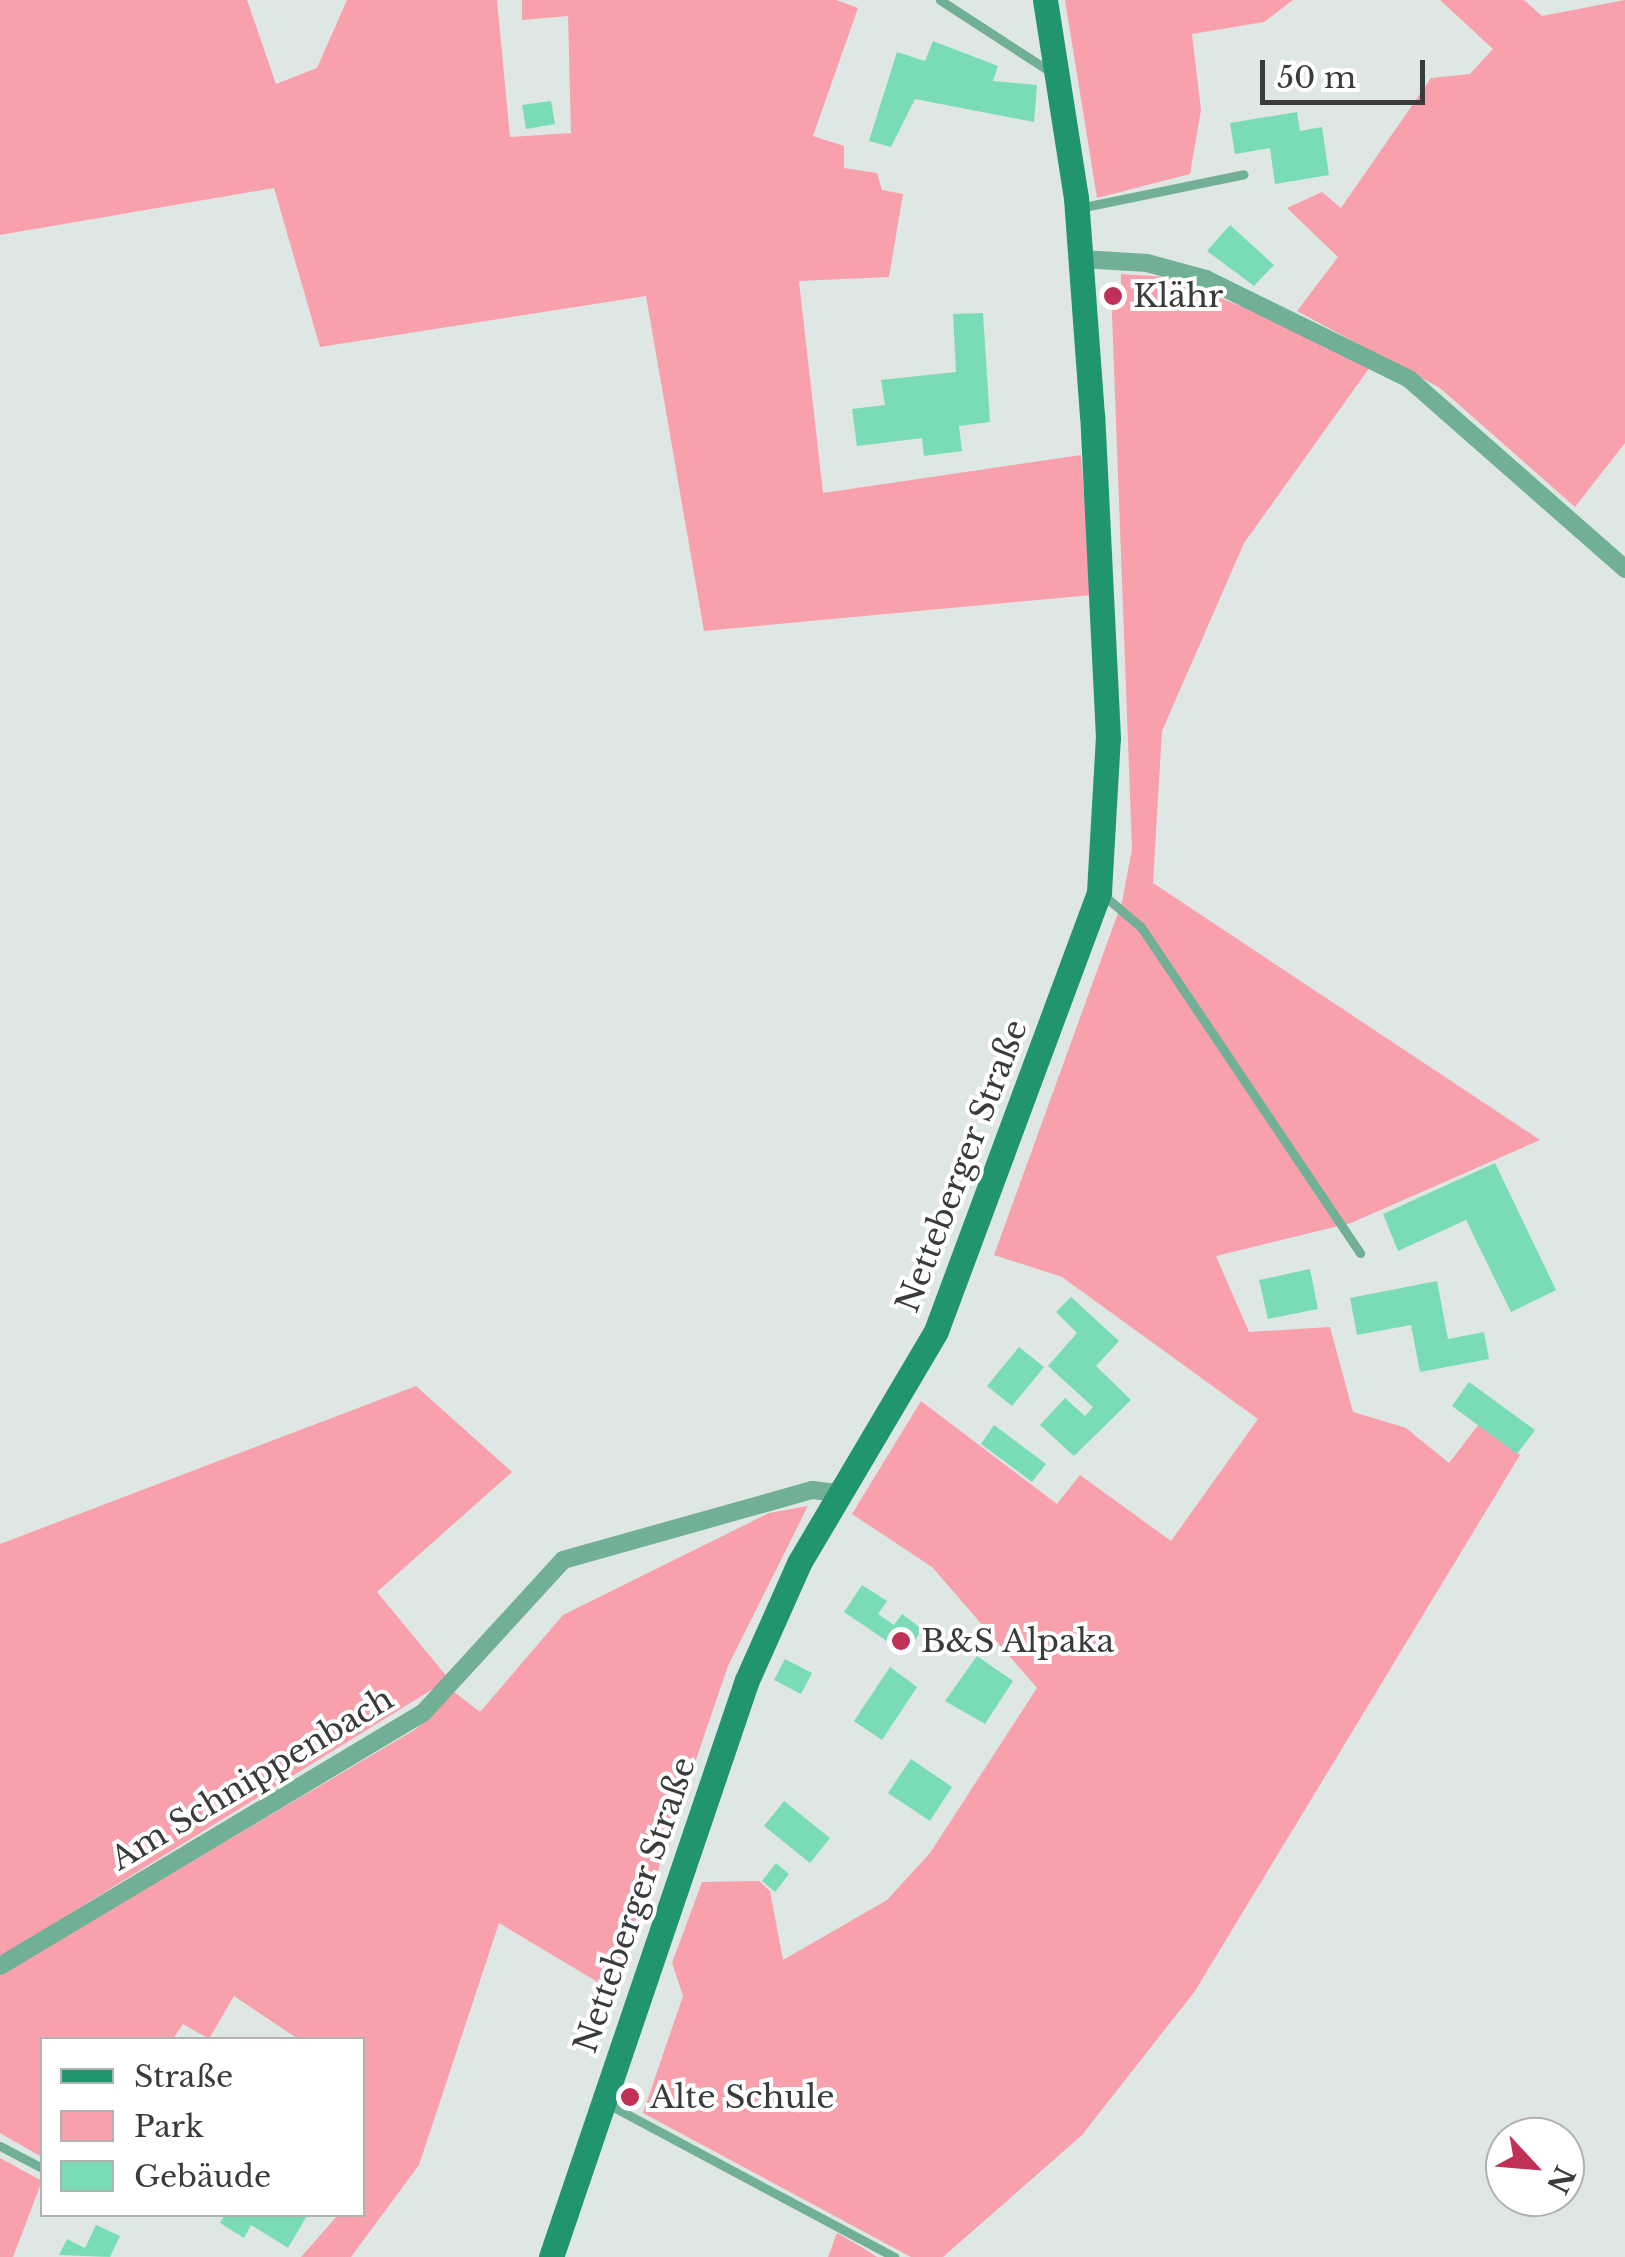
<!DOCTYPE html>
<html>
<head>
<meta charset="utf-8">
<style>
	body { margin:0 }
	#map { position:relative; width:1625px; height:2257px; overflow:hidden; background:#dee7e3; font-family:"Libre Baskerville",serif }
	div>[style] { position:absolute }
	.green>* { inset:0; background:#f8a1ad }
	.building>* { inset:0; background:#7adcb6 }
	.lane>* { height:9px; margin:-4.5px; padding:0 4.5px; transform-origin:4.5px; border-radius:4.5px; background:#71b096 }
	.street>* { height:18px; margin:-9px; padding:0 9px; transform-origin:9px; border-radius:9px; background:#71b096 }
	.secondary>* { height:25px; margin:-12.5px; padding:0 12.5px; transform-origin:12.5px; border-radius:12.5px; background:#219570 }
	.dots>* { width:28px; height:28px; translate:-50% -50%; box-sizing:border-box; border:5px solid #fff; border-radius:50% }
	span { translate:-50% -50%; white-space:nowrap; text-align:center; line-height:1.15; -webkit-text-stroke:8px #fff; paint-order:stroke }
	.poi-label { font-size:32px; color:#393c3b }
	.left { translate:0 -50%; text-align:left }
	.street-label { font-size:32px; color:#393c3b }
	.legend { position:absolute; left:40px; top:2037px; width:325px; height:180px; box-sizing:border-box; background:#fff; border:2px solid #b0b1b1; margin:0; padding:12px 18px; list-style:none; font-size:30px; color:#393c3b }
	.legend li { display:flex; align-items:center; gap:20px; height:50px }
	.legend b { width:50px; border:2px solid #b0b1b1 }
	.north { position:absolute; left:1485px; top:2117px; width:100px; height:100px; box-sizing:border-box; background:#fff; border:2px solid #b0b1b1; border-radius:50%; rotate:116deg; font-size:28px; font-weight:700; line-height:40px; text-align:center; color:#393c3b }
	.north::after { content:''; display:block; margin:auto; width:35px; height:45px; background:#c13156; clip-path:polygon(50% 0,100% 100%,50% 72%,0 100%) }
	.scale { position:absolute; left:1260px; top:60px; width:165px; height:45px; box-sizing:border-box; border:5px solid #393c3b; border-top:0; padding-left:12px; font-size:30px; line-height:35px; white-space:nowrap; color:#393c3b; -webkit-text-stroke:8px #fff; paint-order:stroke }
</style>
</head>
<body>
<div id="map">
	<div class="green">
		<div style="clip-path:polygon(0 0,247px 0,276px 84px,317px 68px,347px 0,497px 0,510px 137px,571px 133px,568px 16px,522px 20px,522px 0,836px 0,858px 8px,813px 136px,844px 146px,844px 168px,877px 173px,882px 190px,903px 194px,889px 277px,799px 281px,823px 493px,1081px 455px,1092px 595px,704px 631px,646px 296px,320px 347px,274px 188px,0 235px)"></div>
		<div style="clip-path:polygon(1065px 0,1293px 0,1264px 22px,1192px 34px,1201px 110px,1190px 174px,1097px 198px)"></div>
		<div style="clip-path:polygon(1440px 0,1524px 0,1542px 16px,1625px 0,1625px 443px,1575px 507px,1440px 388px,1297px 311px,1338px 257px,1287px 208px,1322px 192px,1341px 208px,1431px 78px,1470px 74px,1493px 49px)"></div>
		<div style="clip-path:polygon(1121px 274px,1168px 277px,1375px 360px,1244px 543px,1162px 731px,1153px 883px,1540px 1140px,1351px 1223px,1216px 1256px,1249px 1332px,1330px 1327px,1353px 1412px,1406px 1428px,1449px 1463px,1479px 1424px,1520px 1455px,1195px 1991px,1082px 2135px,943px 2257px,911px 2257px,643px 2113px,683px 1996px,672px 1963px,702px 1882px,759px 1881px,770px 1891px,783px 1960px,887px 1900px,930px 1853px,1037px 1688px,932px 1567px,852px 1514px,921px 1401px,1057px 1504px,1080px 1475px,1171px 1541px,1258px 1419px,1062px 1277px,994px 1255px,1122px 902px,1132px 849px,1111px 288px,1121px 288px)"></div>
		<div style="clip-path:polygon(416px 1386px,512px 1472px,377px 1592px,449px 1679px,0 1957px,0 1544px)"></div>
		<div style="clip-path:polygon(808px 1506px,728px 1666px,616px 1993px,499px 1923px,419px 2165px,351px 2257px,301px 2257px,338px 2215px,362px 2214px,362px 2040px,298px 2039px,234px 1996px,209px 2039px,183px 2024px,173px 2039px,42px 2040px,42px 2157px,0 2133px,0 1975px,416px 1729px,453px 1691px,480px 1712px,563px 1615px,769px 1513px)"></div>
		<div style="clip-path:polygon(0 2158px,42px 2181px,13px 2257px,0 2257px)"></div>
		<div style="clip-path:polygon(837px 2233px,858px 2245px,877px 2257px,828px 2257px)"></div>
	</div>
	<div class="building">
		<div style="clip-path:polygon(933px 41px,998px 66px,993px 81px,1037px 85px,1034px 122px,915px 99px,891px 147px,869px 141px,897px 52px,925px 61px)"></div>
		<div style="clip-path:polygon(551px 101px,555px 124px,526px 129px,522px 105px)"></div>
		<div style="clip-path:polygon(1297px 112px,1300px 131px,1322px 127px,1329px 175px,1275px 184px,1270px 148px,1235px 154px,1230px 123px)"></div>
		<div style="clip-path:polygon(1230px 225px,1274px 265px,1254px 286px,1207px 251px)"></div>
		<div style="clip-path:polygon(983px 313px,990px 422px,959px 426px,962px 451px,924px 456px,922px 438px,857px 446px,852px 409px,885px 405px,881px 380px,956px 372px,953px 314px)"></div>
		<div style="clip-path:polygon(1495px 1163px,1556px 1290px,1511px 1312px,1466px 1220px,1398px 1251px,1383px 1214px)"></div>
		<div style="clip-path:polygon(1310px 1269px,1318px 1309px,1268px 1319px,1259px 1280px)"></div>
		<div style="clip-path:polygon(1437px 1281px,1448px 1339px,1484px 1332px,1489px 1359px,1420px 1372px,1411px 1325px,1357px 1335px,1350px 1298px)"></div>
		<div style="clip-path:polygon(1071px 1297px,1119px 1341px,1096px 1366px,1131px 1400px,1074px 1456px,1040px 1425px,1065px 1398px,1085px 1416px,1093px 1407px,1048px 1366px,1077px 1333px,1056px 1312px)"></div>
		<div style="clip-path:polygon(1019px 1347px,1044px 1367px,1012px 1406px,987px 1386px)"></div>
		<div style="clip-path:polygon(1469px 1382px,1535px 1430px,1517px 1454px,1452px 1406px)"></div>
		<div style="clip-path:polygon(994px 1425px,1046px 1464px,1032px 1482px,981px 1444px)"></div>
		<div style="clip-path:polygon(862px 1585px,887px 1601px,878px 1614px,894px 1625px,902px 1614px,922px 1629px,906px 1654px,844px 1612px)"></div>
		<div style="clip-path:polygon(977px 1656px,1013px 1681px,985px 1724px,945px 1701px)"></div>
		<div style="clip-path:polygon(785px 1659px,812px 1673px,801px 1694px,774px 1680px)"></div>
		<div style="clip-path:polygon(890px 1667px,917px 1687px,882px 1740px,854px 1721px)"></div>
		<div style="clip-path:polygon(911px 1759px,952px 1787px,930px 1821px,888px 1793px)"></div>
		<div style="clip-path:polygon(784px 1801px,830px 1838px,810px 1863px,764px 1826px)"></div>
		<div style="clip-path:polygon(776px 1863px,789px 1874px,775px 1892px,762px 1881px)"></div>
		<div style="clip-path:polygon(225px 2214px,308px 2214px,288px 2248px,251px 2225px,244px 2238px,220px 2223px)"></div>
		<div style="clip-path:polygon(96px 2225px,120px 2236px,110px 2257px,59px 2255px,67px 2239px,85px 2248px)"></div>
	</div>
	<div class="lane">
		<div style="left:940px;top:0;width:132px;rotate:33deg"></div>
		<div style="left:1079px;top:208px;width:168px;rotate:-11.6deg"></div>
		<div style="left:1101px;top:893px;width:52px;rotate:40.4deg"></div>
		<div style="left:1141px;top:927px;width:393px;rotate:56.1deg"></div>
		<div style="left:606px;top:2103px;width:327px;rotate:28.1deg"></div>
		<div style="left:0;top:2146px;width:47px;rotate:27.6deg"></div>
	</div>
	<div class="street">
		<div style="left:1082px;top:259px;width:65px;rotate:3.5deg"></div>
		<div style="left:1147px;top:263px;width:61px;rotate:15.2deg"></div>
		<div style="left:1206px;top:279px;width:226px;rotate:26.2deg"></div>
		<div style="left:1409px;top:379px;width:288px;rotate:41.3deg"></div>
		<div style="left:0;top:1966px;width:493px;rotate:-30.9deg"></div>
		<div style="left:423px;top:1713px;width:207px;rotate:-47.5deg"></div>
		<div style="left:563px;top:1560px;width:259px;rotate:-15.7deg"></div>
		<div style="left:812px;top:1490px;width:25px;rotate:7deg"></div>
	</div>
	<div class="secondary">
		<div style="left:551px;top:2257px;width:609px;rotate:-71.24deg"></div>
		<div style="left:747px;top:1680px;width:128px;rotate:-66deg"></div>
		<div style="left:799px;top:1563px;width:269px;rotate:-59.4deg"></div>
		<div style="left:936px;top:1331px;width:468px;rotate:-69.6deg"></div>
		<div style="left:1099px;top:892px;width:154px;rotate:-86.7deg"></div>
		<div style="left:1108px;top:738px;width:322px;rotate:-92.8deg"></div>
		<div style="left:1092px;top:416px;width:219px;rotate:-94.2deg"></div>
		<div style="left:1076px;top:198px;width:200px;rotate:-98.9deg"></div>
	</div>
	<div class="dots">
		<div style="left:1113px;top:296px;background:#c13156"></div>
		<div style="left:901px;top:1641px;background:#c13156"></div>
		<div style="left:630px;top:2097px;background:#c13156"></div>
	</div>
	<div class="poi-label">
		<span class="left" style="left:1133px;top:296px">Klähr</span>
		<span class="left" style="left:921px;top:1641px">B&amp;S Alpaka</span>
		<span class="left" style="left:650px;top:2097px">Alte Schule</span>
	</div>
	<div class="street-label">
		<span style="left:962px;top:1166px;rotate:-69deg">Netteberger Straße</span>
		<span style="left:252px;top:1779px;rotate:-31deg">Am Schnippenbach</span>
		<span style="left:635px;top:1905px;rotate:-71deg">Netteberger Straße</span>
	</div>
	<ul class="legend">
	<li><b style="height:12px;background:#219570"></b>Straße</li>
	<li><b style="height:28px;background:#f8a1ad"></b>Park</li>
	<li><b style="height:28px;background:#7adcb6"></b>Gebäude</li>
	</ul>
	<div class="north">N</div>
	<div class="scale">50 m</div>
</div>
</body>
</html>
